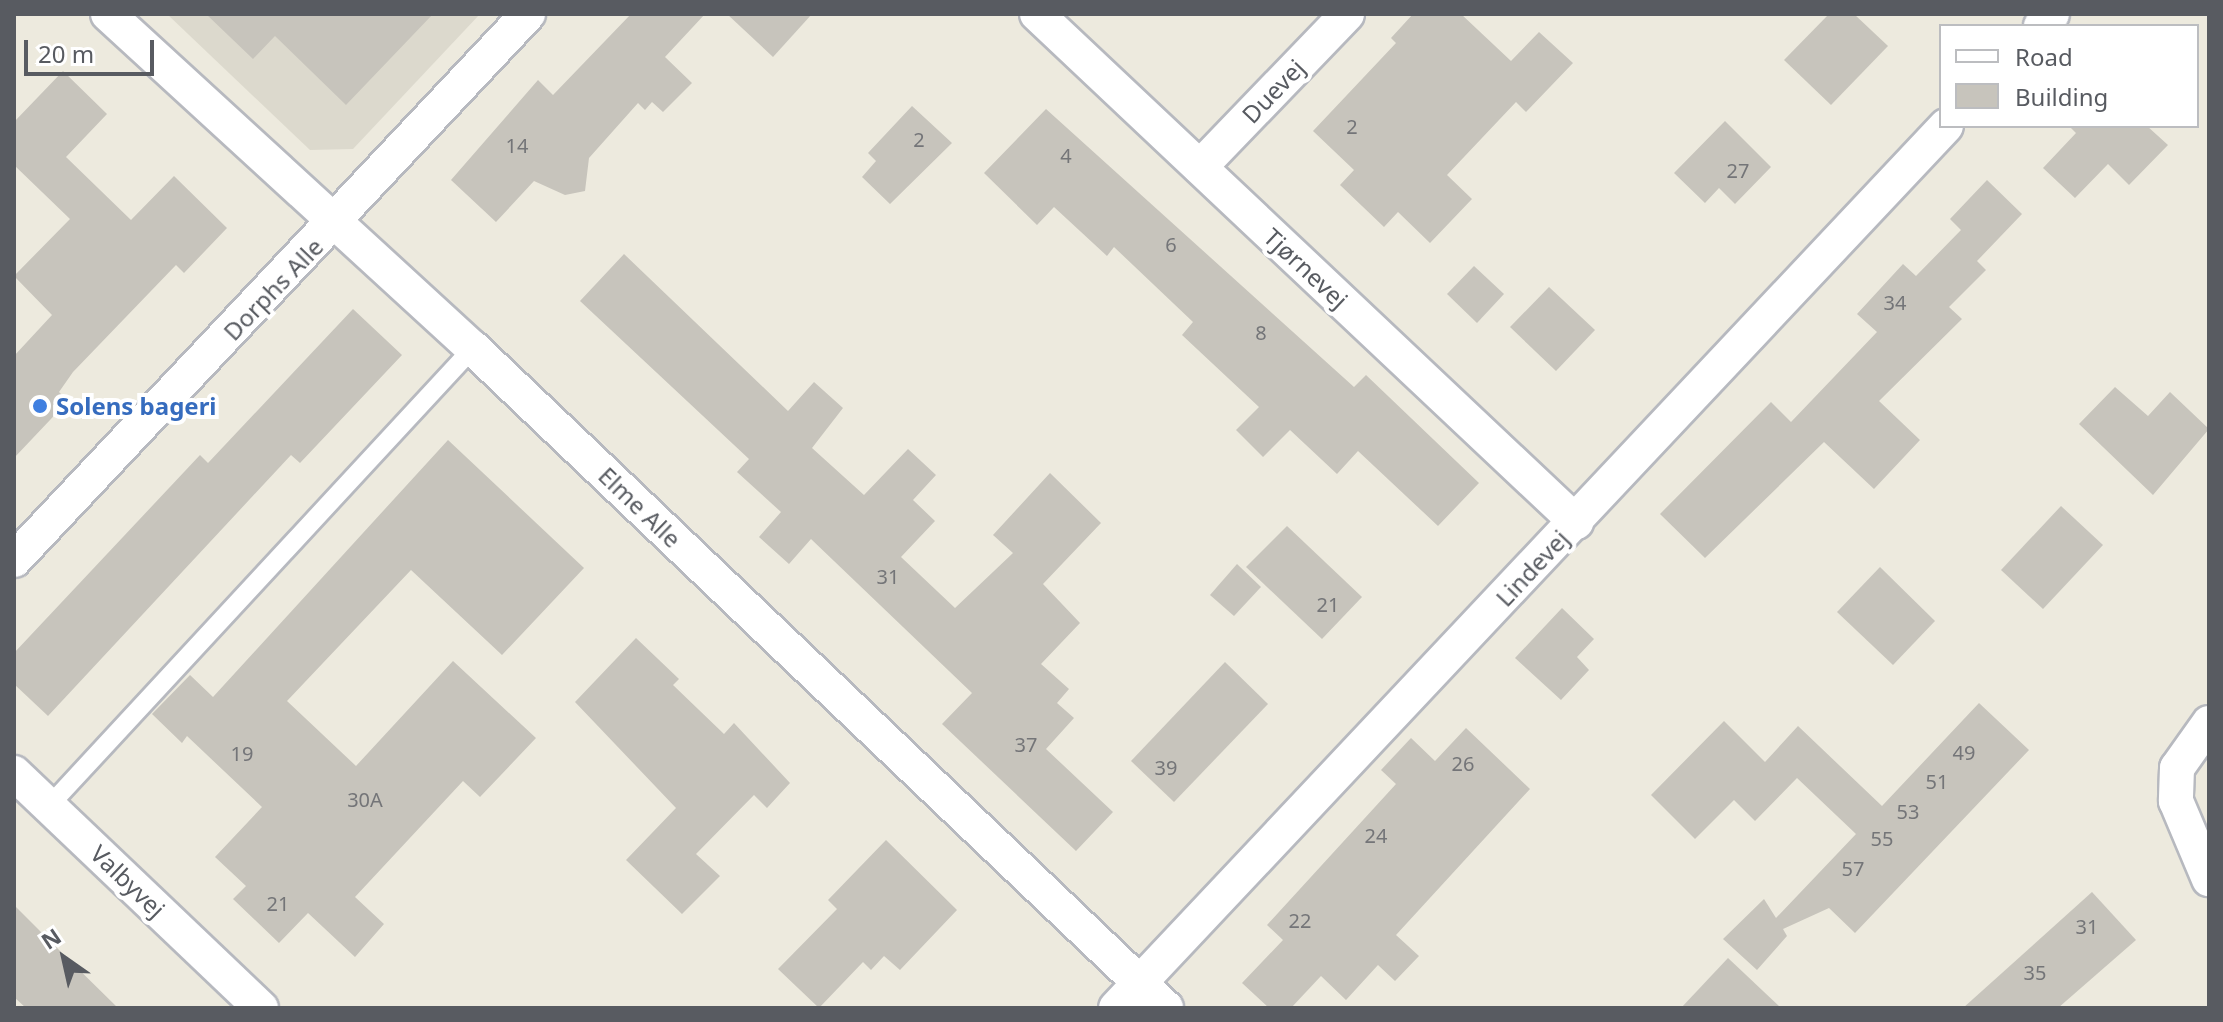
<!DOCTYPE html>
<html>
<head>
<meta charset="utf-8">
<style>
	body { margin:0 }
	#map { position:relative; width:2223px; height:1022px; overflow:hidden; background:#edeade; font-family:"Noto Sans",sans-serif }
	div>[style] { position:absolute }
	.education>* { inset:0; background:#dcd9cd }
	.building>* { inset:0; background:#c7c4bc }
	.roads { filter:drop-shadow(2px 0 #b7b9bf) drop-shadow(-2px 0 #b7b9bf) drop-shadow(0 2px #b7b9bf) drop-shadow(0 -2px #b7b9bf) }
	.lane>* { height:18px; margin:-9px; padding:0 9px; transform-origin:9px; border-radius:9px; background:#fff }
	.street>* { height:34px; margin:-17px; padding:0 17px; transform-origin:17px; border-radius:17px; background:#fff }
	.dots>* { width:22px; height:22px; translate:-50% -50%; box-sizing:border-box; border:4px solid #fff; border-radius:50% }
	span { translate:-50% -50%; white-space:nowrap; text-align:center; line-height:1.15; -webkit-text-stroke:8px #fff; paint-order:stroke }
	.number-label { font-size:20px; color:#747578 }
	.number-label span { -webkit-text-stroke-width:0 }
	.street-label { font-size:24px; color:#585b61 }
	.shop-label { font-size:24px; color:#366cbe; font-weight:700 }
	.left { translate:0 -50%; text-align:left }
	.frame { position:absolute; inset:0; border:16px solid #585b61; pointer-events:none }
	.legend { position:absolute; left:1939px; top:24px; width:260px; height:104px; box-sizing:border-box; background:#fff; border:2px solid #bcbdc0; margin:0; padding:10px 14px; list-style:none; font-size:24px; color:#585b61 }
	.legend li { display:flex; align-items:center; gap:16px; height:40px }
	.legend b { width:40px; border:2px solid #bcbdc0 }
	.north { position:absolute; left:24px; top:918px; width:80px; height:80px; -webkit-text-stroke:6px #fff; paint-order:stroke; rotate:326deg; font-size:22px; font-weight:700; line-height:32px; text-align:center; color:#585b61 }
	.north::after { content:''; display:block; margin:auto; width:28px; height:36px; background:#585b61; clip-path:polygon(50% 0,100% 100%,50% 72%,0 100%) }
	.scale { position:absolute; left:24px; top:40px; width:130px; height:36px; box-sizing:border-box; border:4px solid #585b61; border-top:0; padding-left:10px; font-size:24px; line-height:28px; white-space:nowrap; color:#585b61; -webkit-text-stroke:6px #fff; paint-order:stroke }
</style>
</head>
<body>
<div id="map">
	<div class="education">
		<div style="clip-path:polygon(167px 14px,480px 14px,353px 149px,310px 150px)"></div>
	</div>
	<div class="building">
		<div style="clip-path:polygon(206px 14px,433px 14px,346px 105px,275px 36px,253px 59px)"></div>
		<div style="clip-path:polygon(631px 14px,705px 14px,665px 57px,692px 83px,663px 112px,652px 102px,645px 110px,638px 103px,589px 158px,585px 191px,565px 195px,534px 181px,496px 222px,451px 180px,538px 80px,553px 95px)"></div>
		<div style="clip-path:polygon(727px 14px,812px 14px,773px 57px)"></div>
		<div style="clip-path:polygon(1413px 14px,1461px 14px,1511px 61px,1539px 32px,1573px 63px,1526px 112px,1516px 102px,1447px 175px,1472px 199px,1430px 243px,1398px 212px,1384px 227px,1340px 185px,1354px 170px,1313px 131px,1396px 43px,1391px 38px)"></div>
		<div style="clip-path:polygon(1829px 14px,1854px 14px,1888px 46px,1831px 105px,1784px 60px)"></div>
		<div style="clip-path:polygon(63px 71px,107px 114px,66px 157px,131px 220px,174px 176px,227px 228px,184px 273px,176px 265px,73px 372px,59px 392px,68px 401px,14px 458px,14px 356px,52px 315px,14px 276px,70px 219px,14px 165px,14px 122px)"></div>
		<div style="clip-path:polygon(912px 106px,952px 143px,890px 204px,862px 177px,876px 161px,868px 153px)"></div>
		<div style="clip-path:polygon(1046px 109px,1354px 387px,1366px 375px,1479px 483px,1438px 526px,1358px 451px,1337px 474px,1290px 430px,1263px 457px,1236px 430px,1259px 407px,1182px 335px,1193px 322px,1114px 247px,1107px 256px,1054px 207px,1037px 225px,984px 173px)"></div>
		<div style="clip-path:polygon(1725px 121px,1771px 167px,1735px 204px,1719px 188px,1705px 203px,1674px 173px)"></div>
		<div style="clip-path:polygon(2069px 126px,2147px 126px,2168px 145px,2129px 185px,2108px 164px,2075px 198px,2043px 168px,2076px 133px)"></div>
		<div style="clip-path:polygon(1987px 180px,2022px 214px,1977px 261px,1986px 270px,1949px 307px,1962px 319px,1879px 401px,1920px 440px,1874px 489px,1824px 442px,1705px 558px,1660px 514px,1771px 402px,1791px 422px,1877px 332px,1857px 314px,1903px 264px,1916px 276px,1961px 230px,1950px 219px)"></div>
		<div style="clip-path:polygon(624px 254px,788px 411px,814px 382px,843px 408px,812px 448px,864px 495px,908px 449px,936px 475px,913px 500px,935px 521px,901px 557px,955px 608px,1013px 553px,993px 535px,1050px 473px,1101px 523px,1043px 584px,1080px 623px,1041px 664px,1069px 689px,1057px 703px,1074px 718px,1046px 749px,1113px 812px,1076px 851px,942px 724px,972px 693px,811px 539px,789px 564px,759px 537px,781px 512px,737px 472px,749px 459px,580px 301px)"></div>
		<div style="clip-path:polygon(1474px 266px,1504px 294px,1477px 323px,1447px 294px)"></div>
		<div style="clip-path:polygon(1549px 287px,1595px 330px,1556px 371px,1510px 327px)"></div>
		<div style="clip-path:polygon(353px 309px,402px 355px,300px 463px,291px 455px,48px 716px,14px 684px,14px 653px,200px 455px,208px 463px)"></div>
		<div style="clip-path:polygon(2115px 387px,2148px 416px,2170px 392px,2209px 429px,2153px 495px,2079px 424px)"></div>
		<div style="clip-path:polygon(448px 440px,584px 568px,502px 655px,411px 570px,287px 701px,356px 766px,453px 661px,536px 738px,480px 797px,463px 781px,355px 897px,384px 924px,355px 957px,308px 913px,279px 943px,233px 899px,246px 886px,215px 857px,262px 807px,187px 736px,182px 743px,152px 714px,190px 675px,213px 697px)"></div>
		<div style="clip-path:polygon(2061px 506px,2103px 545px,2043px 609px,2001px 570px)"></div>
		<div style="clip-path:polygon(1287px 526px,1362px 597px,1322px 639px,1246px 567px)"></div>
		<div style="clip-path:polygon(1237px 564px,1261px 587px,1234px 616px,1210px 595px)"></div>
		<div style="clip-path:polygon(1880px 567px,1935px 621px,1893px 665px,1837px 612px)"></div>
		<div style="clip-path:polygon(1562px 608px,1594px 639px,1577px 657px,1589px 670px,1561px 700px,1515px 658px)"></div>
		<div style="clip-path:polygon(636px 638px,679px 679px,673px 685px,724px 734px,734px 723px,790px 783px,767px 808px,754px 795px,696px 854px,720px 876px,682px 914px,626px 860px,676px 808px,575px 702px)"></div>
		<div style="clip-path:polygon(1225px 662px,1268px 704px,1174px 802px,1131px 761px)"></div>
		<div style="clip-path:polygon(1979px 703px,2029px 750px,1855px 933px,1829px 908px,1783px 929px,1787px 936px,1757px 970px,1723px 939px,1764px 899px,1776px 918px,1856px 834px,1797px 778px,1755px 821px,1734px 800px,1695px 839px,1651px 795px,1724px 721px,1765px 762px,1798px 726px,1882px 806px)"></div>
		<div style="clip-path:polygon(1466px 728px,1530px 789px,1396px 935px,1419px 956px,1395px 981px,1378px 965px,1346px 1000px,1321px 976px,1291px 1008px,1269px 1008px,1242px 983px,1283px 940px,1267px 925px,1396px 784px,1381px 770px,1411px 738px,1435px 761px)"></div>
		<div style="clip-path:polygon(886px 840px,957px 910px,900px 970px,884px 956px,871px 970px,863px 962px,819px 1008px,778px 969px,837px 909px,828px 900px)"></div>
		<div style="clip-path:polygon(2092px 892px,2136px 940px,2058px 1008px,1963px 1008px)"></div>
		<div style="clip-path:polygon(14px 905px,56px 947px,118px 1008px,26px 1008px,14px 997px)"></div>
		<div style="clip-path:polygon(1728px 958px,1781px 1008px,1681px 1008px)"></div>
	</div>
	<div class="roads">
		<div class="lane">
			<div style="left:49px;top:806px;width:624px;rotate:-47.21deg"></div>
		</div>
		<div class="street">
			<div style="left:108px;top:14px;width:495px;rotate:42.5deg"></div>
			<div style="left:473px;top:348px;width:957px;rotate:43.6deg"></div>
			<div style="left:1037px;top:14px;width:741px;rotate:43.3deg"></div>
			<div style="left:2041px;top:26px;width:16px;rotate:-47deg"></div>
			<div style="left:1200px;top:167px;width:212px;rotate:-46.1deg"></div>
			<div style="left:14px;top:560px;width:750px;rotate:-46.73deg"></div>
			<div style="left:2209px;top:723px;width:55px;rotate:125.4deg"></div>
			<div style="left:2177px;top:768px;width:33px;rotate:92deg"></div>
			<div style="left:2176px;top:801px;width:85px;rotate:67.1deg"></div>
			<div style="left:14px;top:773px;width:341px;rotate:43.6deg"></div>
			<div style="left:1116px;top:1008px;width:1211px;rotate:-46.74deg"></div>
		</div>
	</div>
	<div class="dots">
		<div style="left:40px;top:406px;background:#3f7fe0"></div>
	</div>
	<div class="number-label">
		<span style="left:1352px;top:126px">2</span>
		<span style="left:919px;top:139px">2</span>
		<span style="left:517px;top:145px">14</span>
		<span style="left:1066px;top:155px">4</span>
		<span style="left:1738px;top:170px">27</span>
		<span style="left:1171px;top:244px">6</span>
		<span style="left:1895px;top:302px">34</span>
		<span style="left:1261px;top:332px">8</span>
		<span style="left:888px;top:576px">31</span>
		<span style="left:1328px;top:604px">21</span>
		<span style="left:1026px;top:744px">37</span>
		<span style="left:1964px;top:752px">49</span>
		<span style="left:242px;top:753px">19</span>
		<span style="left:1463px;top:763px">26</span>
		<span style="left:1166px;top:767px">39</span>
		<span style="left:1937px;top:781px">51</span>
		<span style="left:365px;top:799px">30A</span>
		<span style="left:1908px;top:811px">53</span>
		<span style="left:1376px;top:835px">24</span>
		<span style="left:1882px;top:838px">55</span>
		<span style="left:1853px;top:868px">57</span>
		<span style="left:278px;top:903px">21</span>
		<span style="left:1300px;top:920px">22</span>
		<span style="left:2087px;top:926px">31</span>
		<span style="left:2035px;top:972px">35</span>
	</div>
	<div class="street-label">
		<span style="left:1273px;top:91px;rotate:-46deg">Duevej</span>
		<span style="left:1306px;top:268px;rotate:43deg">Tjørnevej</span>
		<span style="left:273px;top:289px;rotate:-46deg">Dorphs Alle</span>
		<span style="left:640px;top:507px;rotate:44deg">Elme Alle</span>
		<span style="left:1532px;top:568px;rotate:-47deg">Lindevej</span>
		<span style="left:128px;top:881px;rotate:44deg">Valbyvej</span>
	</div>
	<div class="shop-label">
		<span class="left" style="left:56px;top:406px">Solens bageri</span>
	</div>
	<div class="frame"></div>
	<ul class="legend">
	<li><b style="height:10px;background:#fff"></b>Road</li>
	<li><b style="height:22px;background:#c7c4bc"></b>Building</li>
	</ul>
	<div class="north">N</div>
	<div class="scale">20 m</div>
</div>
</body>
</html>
